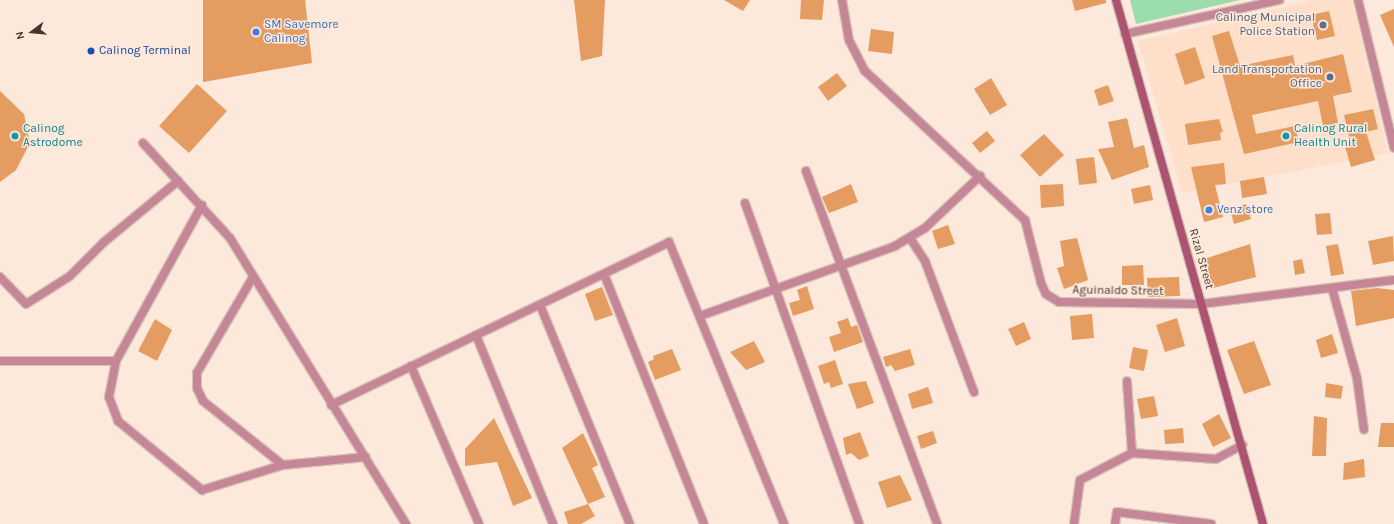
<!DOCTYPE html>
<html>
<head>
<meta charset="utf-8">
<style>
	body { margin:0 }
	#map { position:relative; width:1394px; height:524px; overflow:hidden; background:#fde9db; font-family:Karla,sans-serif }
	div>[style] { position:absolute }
	.built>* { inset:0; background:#fedfc9 }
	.green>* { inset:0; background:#9bdcac }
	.building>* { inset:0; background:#e49c61 }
	.roads { filter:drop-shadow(1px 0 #d8c5b8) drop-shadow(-1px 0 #d8c5b8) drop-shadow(0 1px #d8c5b8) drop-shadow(0 -1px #d8c5b8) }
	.street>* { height:8px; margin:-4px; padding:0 4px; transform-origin:4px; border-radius:4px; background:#c58798 }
	.secondary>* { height:8px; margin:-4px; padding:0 4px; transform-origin:4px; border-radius:4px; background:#ab5370 }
	.dots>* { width:11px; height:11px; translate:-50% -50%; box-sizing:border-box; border:2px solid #fde9db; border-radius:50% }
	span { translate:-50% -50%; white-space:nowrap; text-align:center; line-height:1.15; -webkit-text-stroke:3px #fde9db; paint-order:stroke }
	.service-label { font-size:12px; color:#4e5e75 }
	.right { translate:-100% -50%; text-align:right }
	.shop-label { font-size:12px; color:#366cbe }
	.left { translate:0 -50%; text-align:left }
	.transit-label { font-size:12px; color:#164399 }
	.culture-label { font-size:12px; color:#0d838f }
	.street-label { font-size:12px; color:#43362d }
	.north { position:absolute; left:12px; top:12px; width:40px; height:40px; -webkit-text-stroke:3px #fde9db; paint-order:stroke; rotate:254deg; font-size:11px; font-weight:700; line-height:16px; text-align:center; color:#43362d }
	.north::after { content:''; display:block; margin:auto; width:14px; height:18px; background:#43362d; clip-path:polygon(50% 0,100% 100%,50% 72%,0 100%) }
</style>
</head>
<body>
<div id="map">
	<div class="built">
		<div style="clip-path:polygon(1312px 0,1352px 0,1388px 153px,1182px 193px,1138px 41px)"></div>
	</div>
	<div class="green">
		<div style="clip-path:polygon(1130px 0,1240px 0,1136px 24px)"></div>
	</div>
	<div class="building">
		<div style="clip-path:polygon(203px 0,305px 0,312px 63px,203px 82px)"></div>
		<div style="clip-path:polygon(574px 0,605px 0,602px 56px,581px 61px)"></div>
		<div style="clip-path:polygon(724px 0,750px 0,743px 11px)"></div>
		<div style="clip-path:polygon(801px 0,824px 0,822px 20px,800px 19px)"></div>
		<div style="clip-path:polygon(1072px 0,1106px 0,1106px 3px,1075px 11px)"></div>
		<div style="clip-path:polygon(1394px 9px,1394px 47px,1380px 15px)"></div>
		<div style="clip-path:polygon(1329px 11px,1335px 36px,1317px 40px,1311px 15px)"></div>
		<div style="clip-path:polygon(871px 29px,894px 32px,892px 54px,868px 51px)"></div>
		<div style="clip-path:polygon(1229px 31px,1240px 66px,1293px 55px,1295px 66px,1343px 54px,1352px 92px,1333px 96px,1338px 123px,1323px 126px,1318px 101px,1252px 115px,1256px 134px,1295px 126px,1299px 142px,1244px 154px,1212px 36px)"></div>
		<div style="clip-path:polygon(1195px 47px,1205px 78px,1185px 85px,1175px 54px)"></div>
		<div style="clip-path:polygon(837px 73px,847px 86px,828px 101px,818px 87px)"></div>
		<div style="clip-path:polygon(991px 78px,1007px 105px,990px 115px,974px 89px)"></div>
		<div style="clip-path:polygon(197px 84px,227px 111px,189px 153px,159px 126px)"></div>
		<div style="clip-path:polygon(1108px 85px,1114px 101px,1099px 106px,1094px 90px)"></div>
		<div style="clip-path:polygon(0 91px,24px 114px,30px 143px,16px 170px,0 182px)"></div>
		<div style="clip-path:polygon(1373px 109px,1378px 129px,1366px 132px,1375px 160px,1351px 167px,1344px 143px,1350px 141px,1344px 115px)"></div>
		<div style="clip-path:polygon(1127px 118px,1134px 148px,1144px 145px,1149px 167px,1112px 180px,1098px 149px,1114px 147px,1108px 122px)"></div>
		<div style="clip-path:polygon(1219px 119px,1223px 132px,1220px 133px,1221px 140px,1188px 145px,1185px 124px)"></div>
		<div style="clip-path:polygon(987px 131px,995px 141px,980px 153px,972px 143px)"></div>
		<div style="clip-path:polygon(1044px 134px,1064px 155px,1040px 177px,1020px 155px)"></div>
		<div style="clip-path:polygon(1094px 157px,1097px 183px,1079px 185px,1076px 159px)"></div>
		<div style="clip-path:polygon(1224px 163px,1226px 184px,1215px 185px,1223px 217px,1204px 222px,1191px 167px)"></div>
		<div style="clip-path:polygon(1264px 177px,1267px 194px,1242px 198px,1240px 181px)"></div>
		<div style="clip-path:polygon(851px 184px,858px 202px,829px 213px,822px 197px)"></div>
		<div style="clip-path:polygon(1063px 184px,1064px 206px,1041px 208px,1040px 185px)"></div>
		<div style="clip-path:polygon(1150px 185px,1153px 200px,1134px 204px,1131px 189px)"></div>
		<div style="clip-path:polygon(1246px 204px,1251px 219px,1234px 224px,1230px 209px)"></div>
		<div style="clip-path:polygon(1330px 213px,1332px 234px,1317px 235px,1315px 214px)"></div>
		<div style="clip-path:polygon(948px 225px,955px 244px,938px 249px,932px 231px)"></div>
		<div style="clip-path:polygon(1393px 236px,1394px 261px,1373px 265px,1368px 241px)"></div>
		<div style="clip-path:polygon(1077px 238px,1088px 280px,1064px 289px,1057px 268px,1064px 266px,1060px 241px)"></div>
		<div style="clip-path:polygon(1250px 244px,1256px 277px,1213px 288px,1204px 259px)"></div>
		<div style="clip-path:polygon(1338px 244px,1344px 274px,1331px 276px,1326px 246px)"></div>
		<div style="clip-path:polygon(1302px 259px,1305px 273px,1295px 275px,1293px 261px)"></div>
		<div style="clip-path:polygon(1143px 265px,1144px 285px,1122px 285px,1122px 266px)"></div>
		<div style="clip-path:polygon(1179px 277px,1180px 296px,1148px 297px,1147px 278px)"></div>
		<div style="clip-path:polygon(807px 286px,814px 309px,793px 316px,789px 303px,800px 300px,797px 290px)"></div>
		<div style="clip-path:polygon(602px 287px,613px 315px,595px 321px,585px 294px)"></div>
		<div style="clip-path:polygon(1377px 288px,1394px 290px,1394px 318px,1356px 326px,1351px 291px)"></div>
		<div style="clip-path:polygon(1092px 314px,1094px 338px,1072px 340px,1070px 316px)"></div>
		<div style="clip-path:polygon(848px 318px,851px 327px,857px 325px,863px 342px,834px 352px,829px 337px,841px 333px,837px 322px)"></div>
		<div style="clip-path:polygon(1177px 318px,1185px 346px,1165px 352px,1156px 325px)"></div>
		<div style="clip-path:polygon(155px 319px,172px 330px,157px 361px,138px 351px)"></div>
		<div style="clip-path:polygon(1024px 322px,1031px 339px,1016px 346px,1008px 329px)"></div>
		<div style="clip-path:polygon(1332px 334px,1338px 353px,1321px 358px,1316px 340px)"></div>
		<div style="clip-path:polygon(754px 341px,765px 362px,746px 370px,730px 352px)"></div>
		<div style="clip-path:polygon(1254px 341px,1271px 385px,1244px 394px,1227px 350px)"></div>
		<div style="clip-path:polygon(1133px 347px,1148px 350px,1144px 371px,1129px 368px)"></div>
		<div style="clip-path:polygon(672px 349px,681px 370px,655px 380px,648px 362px,654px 359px,653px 356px)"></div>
		<div style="clip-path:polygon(910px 349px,915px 365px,895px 371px,891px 365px,886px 367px,883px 357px)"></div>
		<div style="clip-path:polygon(835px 360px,843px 384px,831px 388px,829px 382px,824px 384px,818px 366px)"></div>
		<div style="clip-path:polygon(866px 381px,874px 403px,857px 409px,848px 384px)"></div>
		<div style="clip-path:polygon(1326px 383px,1343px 386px,1341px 399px,1325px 397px)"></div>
		<div style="clip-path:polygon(928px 387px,933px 403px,912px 409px,908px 394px)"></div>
		<div style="clip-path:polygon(1154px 396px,1158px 416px,1141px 419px,1137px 399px)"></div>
		<div style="clip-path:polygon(1219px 414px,1231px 438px,1213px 447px,1202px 424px)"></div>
		<div style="clip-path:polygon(1314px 416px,1327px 418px,1326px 456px,1312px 456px)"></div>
		<div style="clip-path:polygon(494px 418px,532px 498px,513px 506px,497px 462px,465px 466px,465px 449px)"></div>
		<div style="clip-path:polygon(1381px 423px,1394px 423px,1394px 447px,1378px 447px)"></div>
		<div style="clip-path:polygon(1183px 428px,1184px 443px,1165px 444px,1164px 430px)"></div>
		<div style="clip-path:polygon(933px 431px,937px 443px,921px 449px,917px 436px)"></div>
		<div style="clip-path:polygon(860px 432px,869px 456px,859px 460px,851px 453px,846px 455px,843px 438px)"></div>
		<div style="clip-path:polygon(583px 433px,598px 465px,592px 468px,605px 497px,588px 504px,562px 448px)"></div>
		<div style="clip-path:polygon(1364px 459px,1365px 477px,1343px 480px,1344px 463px)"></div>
		<div style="clip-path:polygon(900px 475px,912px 500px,887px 508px,878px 482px)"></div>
		<div style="clip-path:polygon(588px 504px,595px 516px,581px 524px,568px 524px,564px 512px)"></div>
	</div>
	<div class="roads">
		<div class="street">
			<div style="left:842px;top:0;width:41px;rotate:80.1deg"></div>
			<div style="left:849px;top:40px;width:35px;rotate:63deg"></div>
			<div style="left:865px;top:71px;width:219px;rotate:43deg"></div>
			<div style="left:1025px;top:220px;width:65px;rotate:75.7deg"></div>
			<div style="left:1041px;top:283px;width:12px;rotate:66deg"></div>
			<div style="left:1046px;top:294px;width:15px;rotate:32deg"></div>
			<div style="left:1059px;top:302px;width:142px;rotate:0.8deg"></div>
			<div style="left:1201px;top:304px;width:194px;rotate:-7.1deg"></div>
			<div style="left:1358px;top:0;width:152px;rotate:76.3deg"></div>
			<div style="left:1125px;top:34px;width:158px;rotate:-12.4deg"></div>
			<div style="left:143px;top:143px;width:129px;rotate:47.5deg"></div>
			<div style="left:230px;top:238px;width:336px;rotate:58.4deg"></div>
			<div style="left:806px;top:171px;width:377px;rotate:69.6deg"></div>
			<div style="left:745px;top:203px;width:341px;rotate:70.4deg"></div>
			<div style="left:202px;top:205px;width:178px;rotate:118.9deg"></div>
			<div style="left:116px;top:361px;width:37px;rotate:101deg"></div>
			<div style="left:109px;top:397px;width:26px;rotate:69deg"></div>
			<div style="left:118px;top:421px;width:109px;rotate:39.4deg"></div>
			<div style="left:202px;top:490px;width:85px;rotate:-17.2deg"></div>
			<div style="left:283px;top:465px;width:83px;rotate:-5.5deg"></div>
			<div style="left:910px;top:238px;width:27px;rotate:57deg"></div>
			<div style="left:925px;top:261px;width:140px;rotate:69.5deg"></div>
			<div style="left:604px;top:274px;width:269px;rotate:68.2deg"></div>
			<div style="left:0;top:277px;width:37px;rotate:46deg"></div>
			<div style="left:26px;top:304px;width:52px;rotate:-32.5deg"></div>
			<div style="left:70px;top:276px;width:48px;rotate:-45deg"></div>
			<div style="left:104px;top:242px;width:96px;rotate:-39.5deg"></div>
			<div style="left:253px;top:277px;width:111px;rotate:120.3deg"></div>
			<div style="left:197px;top:373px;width:15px;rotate:90deg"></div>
			<div style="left:197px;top:388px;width:14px;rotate:65deg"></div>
			<div style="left:203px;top:401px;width:102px;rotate:38.7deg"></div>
			<div style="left:1332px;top:288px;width:93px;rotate:74.5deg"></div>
			<div style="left:1357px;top:378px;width:52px;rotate:82.3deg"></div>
			<div style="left:540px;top:305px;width:237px;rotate:67.7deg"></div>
			<div style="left:700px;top:316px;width:207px;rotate:-19.7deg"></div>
			<div style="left:895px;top:246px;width:35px;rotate:-31deg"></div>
			<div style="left:925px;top:228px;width:76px;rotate:-43.4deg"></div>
			<div style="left:476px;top:335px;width:204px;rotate:67.8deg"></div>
			<div style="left:0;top:361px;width:116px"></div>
			<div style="left:411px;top:366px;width:172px;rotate:66.7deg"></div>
			<div style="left:331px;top:405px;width:375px;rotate:-25.7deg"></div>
			<div style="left:669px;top:242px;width:305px;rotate:67.8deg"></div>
			<div style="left:1132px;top:453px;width:84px;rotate:4.1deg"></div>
			<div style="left:1216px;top:459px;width:30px;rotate:-28deg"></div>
			<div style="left:1074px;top:524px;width:44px;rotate:-82.2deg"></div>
			<div style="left:1080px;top:480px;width:59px;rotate:-27.4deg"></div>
			<div style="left:1132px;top:453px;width:72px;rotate:-94deg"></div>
			<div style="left:1115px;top:524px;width:12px;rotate:-81deg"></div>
			<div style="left:1117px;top:512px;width:95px;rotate:7.3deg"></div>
		</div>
		<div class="secondary">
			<div style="left:1116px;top:0;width:544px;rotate:74.33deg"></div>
		</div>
	</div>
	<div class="dots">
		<div style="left:1323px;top:25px;background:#5c6f8a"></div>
		<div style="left:256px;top:32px;background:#3f7fe0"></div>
		<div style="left:91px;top:51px;background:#1a4fb4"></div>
		<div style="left:1330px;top:77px;background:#5c6f8a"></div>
		<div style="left:15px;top:136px;background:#0f9aa8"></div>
		<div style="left:1286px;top:136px;background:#0f9aa8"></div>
		<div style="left:1209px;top:210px;background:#3f7fe0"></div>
	</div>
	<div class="service-label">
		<span class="right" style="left:1315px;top:25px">Calinog Municipal<br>Police Station</span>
		<span class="right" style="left:1322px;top:77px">Land Transportation<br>Office</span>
	</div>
	<div class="shop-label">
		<span class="left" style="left:264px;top:32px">SM Savemore<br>Calinog</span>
		<span class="left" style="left:1217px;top:210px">Venz store</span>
	</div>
	<div class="transit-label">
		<span class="left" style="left:99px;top:51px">Calinog Terminal</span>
	</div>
	<div class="culture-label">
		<span class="left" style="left:23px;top:136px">Calinog<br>Astrodome</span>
		<span class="left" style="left:1294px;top:136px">Calinog Rural<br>Health Unit</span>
	</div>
	<div class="street-label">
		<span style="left:1201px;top:259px;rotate:74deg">Rizal Street</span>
		<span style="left:1118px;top:291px;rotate:1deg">Aguinaldo Street</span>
	</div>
	<div class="north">N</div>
</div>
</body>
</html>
